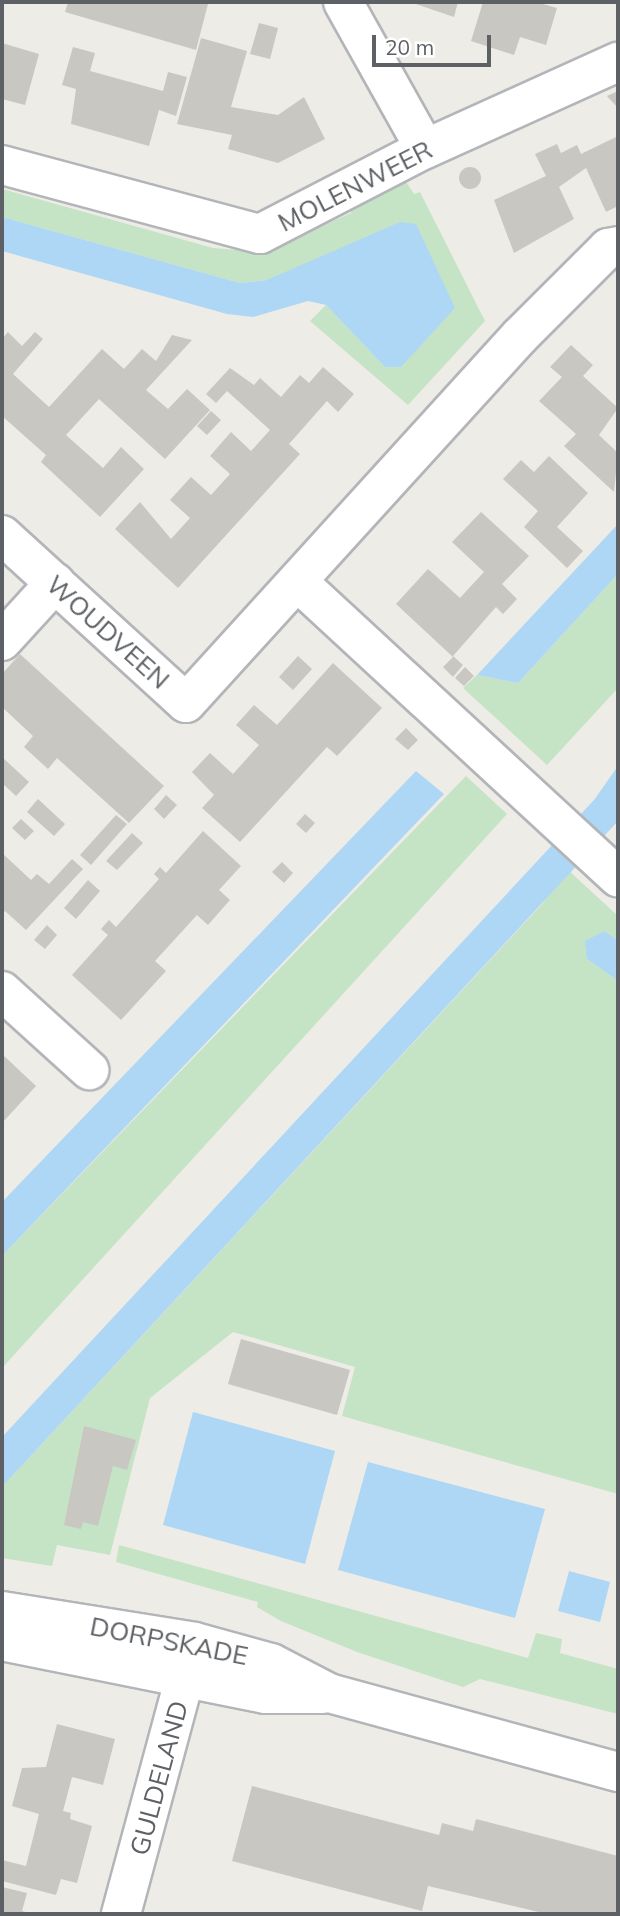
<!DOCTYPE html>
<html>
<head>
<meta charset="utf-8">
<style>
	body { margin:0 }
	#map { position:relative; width:620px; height:1916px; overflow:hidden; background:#eeece6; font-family:Mulish,sans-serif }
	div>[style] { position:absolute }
	.green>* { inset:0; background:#c5e3c5 }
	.water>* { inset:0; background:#aed7f5 }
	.building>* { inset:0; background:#c9c7c2 }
	.round { border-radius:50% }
	.roads { filter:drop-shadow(2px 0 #b3b5b9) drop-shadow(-2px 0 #b3b5b9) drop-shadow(0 2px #b3b5b9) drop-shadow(0 -2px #b3b5b9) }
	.street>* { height:38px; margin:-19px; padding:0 19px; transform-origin:19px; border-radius:19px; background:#fff }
	.secondary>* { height:38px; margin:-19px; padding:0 19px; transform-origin:19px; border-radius:19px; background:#fff }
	span { translate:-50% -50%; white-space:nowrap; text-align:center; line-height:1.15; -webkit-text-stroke:7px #fff; paint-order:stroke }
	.street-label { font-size:26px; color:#5d6064 }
	.frame { position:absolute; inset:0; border:4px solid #5d6064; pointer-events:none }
	.scale { position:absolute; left:372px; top:35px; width:119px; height:32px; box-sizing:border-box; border:4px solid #5d6064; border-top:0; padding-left:9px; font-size:21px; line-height:24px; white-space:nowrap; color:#5d6064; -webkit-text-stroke:5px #fff; paint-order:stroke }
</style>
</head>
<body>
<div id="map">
	<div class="green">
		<div style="clip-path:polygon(399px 171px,414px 194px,420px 192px,485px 321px,408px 405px,310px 321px,326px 305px,385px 367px,455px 308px,267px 280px,240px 283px,2px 217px,2px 189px,213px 248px,250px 251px,282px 244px,351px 213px,350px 197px)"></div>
		<div style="clip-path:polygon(618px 574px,618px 688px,547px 765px,463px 688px,477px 675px,518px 683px)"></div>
		<div style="clip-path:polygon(466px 776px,507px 814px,2px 1368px,2px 1256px)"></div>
		<div style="clip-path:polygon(567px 869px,618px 916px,618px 941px,605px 931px,587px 959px,618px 981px,618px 1494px,342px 1416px,355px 1367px,233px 1332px,150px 1398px,110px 1555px,57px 1545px,52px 1566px,2px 1558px,2px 1487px,543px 903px)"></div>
		<div style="clip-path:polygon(119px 1545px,528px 1658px,536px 1633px,562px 1639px,560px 1653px,618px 1669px,618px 1714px,480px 1679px,463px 1687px,357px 1652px,281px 1621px,257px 1607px,258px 1602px,116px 1562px)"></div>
	</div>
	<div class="water">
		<div style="clip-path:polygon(2px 217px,240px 283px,267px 280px,400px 222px,416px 224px,455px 308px,401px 367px,385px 367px,326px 305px,308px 301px,253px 317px,227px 314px,2px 251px)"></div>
		<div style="clip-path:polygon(618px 524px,618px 574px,518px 683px,477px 675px)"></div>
		<div style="clip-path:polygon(618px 766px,618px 821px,2px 1487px,2px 1437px,594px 800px)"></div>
		<div style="clip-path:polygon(416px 771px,444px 794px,2px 1256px,2px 1202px)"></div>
		<div style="clip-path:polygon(605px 931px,618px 941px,618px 981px,587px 959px,585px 941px)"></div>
		<div style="clip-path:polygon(193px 1412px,335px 1451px,305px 1564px,163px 1525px)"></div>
		<div style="clip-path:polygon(368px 1462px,545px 1509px,515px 1618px,338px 1570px)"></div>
		<div style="clip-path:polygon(569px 1571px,610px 1582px,600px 1622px,558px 1611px)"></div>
	</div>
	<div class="building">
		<div style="clip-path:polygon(68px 2px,201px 2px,208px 4px,196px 50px,65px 12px)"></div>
		<div style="clip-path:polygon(410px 2px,458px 2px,454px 17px)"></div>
		<div style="clip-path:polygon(483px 2px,536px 2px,557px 8px,546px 45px,520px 37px,514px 55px,471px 41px)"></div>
		<div style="clip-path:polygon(259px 23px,278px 28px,270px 59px,250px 54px)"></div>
		<div style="clip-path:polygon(201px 38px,247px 51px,231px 107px,278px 115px,304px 97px,325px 139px,278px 163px,228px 149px,232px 135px,177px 124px)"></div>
		<div style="clip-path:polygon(2px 43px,39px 54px,25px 105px,2px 99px)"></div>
		<div style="clip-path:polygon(73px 47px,95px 53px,90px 71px,163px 91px,168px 72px,187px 77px,176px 116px,159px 110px,149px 146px,71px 124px,76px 89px,62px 85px)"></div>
		<div style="clip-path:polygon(618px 91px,618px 108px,607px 96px)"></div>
		<div style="clip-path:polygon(618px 136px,618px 206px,606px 212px,586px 168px,559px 187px,574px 219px,514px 253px,494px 200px,546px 176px,535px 154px,557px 144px,561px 153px,577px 145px,581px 154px)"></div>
		<div class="round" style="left:459px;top:167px;width:22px;height:22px"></div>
		<div style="clip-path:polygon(8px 332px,22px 346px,35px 332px,43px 339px,13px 374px,49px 407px,102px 349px,124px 369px,142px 349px,156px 361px,172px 335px,192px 340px,146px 390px,168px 409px,187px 389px,210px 410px,165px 459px,99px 399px,66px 435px,103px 468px,121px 447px,144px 469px,100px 517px,41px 462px,46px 455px,2px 416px,2px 339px)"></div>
		<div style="clip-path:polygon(571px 345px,593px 365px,583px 376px,618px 408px,599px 435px,618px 453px,614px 492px,564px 446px,576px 434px,539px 401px,562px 377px,550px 367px)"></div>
		<div style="clip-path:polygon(323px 367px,354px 394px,338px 412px,327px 401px,289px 444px,300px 454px,178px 588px,115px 529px,140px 502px,171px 539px,190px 518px,170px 500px,191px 477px,211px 495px,230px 474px,210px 456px,231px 432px,251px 451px,270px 430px,227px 391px,216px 403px,206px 394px,230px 368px,254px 385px,260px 378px,281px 397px,300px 375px,309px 383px)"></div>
		<div style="clip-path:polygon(211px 411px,221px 420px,207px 435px,197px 426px)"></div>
		<div style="clip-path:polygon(549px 456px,588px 493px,557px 527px,583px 551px,567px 568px,524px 527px,538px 511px,503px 479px,521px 460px,534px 472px)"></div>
		<div style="clip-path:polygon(481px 512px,529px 556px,502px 584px,517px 599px,503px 614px,496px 607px,453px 656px,463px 665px,453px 677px,443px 667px,453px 657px,396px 604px,428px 569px,460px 598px,470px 587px,484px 572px,452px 542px)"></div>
		<div style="clip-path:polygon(20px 654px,164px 786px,129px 823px,57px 758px,48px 769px,24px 747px,33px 736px,2px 707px,2px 674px)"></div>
		<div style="clip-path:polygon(298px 656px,312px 669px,293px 690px,279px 677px)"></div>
		<div style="clip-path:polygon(333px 663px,382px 708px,337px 756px,327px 747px,240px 842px,202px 808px,214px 795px,192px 772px,210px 753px,233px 774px,259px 745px,236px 725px,254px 705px,277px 725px)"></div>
		<div style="clip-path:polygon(465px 667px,474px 676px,464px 686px,455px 678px)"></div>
		<div style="clip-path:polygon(406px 728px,418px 740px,408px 750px,395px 739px)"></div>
		<div style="clip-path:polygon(2px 757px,29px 782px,16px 796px,2px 783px)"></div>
		<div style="clip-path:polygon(166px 795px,177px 805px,164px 819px,154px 809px)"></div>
		<div style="clip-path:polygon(38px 799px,65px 824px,54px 836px,27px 812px)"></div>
		<div style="clip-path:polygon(305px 814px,315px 823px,306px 833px,296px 824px)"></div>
		<div style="clip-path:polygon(116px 815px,127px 824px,91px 865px,80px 855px)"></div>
		<div style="clip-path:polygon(21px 819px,34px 831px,25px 840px,12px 828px)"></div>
		<div style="clip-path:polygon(203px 831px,241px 866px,219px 890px,230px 900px,208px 925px,197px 915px,155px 961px,166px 971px,121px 1020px,72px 975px,108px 935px,101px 929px,109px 920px,116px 927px,159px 879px,154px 874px,160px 867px,166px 873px)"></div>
		<div style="clip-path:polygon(132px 833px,143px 843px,117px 870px,106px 861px)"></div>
		<div style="clip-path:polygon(2px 853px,31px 880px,37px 874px,49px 884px,72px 859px,83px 869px,26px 930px,5px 911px,2px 915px)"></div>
		<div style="clip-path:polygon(282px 862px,293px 873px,284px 883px,272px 872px)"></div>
		<div style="clip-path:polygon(88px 880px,100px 891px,76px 919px,64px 908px)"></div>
		<div style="clip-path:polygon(47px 925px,57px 935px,45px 949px,34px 940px)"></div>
		<div style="clip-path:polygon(2px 1054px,36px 1086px,2px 1123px)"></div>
		<div style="clip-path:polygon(241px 1339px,350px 1370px,337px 1415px,228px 1384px)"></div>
		<div style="clip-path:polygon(84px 1426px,136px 1440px,127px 1470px,113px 1466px,98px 1526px,83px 1522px,81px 1529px,64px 1525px)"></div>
		<div style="clip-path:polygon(57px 1724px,115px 1739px,103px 1785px,72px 1777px,63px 1811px,71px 1813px,70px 1819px,92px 1826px,77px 1883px,61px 1879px,56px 1895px,2px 1881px,2px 1860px,26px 1866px,39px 1814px,12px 1806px,22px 1768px,46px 1767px)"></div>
		<div style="clip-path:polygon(252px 1786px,439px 1835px,442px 1823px,473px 1831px,476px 1819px,618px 1856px,618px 1914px,547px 1914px,428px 1886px,422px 1911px,232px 1861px)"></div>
		<div style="clip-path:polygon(2px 1887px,27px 1893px,22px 1911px,33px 1914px,2px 1914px)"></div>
	</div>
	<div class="roads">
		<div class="street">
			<div style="left:343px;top:2px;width:168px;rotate:60.8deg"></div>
			<div style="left:2px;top:165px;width:267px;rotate:15deg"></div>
			<div style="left:260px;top:234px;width:186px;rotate:-27.3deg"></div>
			<div style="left:425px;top:149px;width:212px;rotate:-24.3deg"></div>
			<div style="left:2px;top:535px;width:249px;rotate:42.4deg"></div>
			<div style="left:186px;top:703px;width:496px;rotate:-47.7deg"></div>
			<div style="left:520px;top:336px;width:124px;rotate:-45deg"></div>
			<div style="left:608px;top:248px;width:10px;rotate:-11deg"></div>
			<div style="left:299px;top:583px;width:434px;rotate:42.7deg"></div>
			<div style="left:2px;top:641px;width:79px;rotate:-47.6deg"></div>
			<div style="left:2px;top:991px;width:118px;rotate:42.2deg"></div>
			<div style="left:121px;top:1914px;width:277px;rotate:-74.9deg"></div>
		</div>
		<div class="secondary">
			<div style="left:2px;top:1611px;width:195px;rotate:9.1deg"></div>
			<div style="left:195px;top:1642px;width:79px;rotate:15.4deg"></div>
			<div style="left:271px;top:1663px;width:65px;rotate:27.3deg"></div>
			<div style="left:329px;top:1693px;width:300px;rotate:15.3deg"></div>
			<div style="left:2px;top:1641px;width:268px;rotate:11.4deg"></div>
			<div style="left:265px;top:1694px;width:58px"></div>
		</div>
	</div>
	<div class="street-label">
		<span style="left:355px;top:186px;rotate:-27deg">MOLENWEER</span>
		<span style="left:108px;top:632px;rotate:42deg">WOUDVEEN</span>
		<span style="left:169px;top:1641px;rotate:11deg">DORPSKADE</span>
		<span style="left:159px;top:1778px;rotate:-75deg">GULDELAND</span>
	</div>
	<div class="frame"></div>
	<div class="scale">20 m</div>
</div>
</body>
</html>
